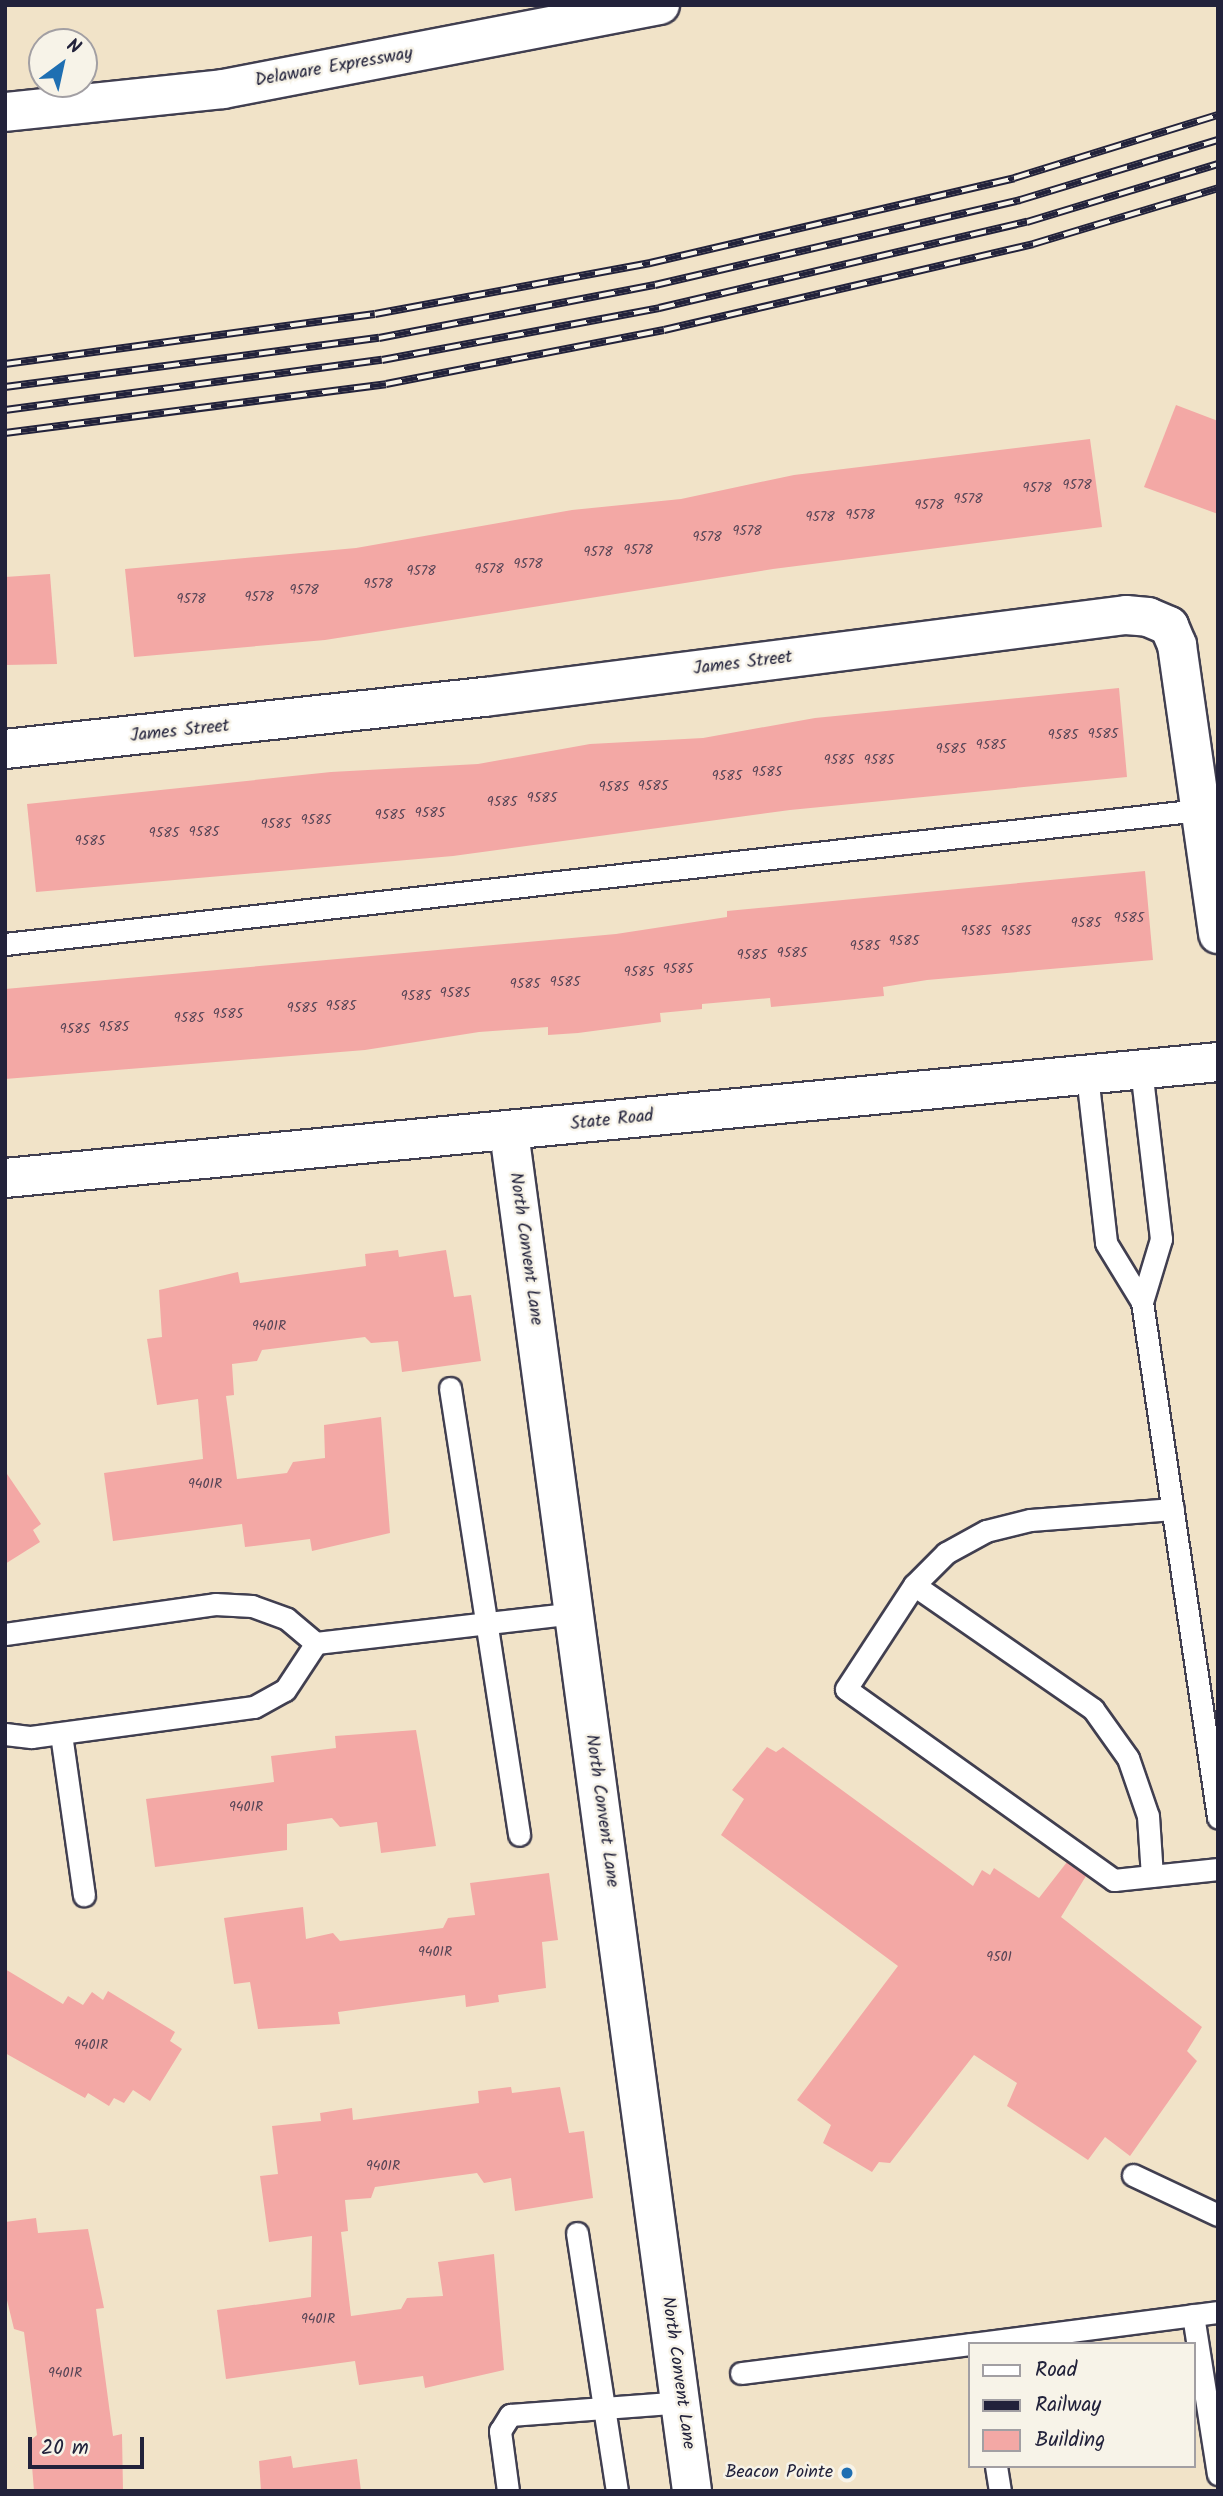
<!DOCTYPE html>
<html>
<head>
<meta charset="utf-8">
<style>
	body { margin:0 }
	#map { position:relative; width:1223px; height:2496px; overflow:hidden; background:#f1e3c8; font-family:Kalam,sans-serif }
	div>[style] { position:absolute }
	.building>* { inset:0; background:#f3a8a5 }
	.roads { filter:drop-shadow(2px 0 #413f50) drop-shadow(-2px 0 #413f50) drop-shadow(0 2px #413f50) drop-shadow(0 -2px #413f50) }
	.lane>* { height:21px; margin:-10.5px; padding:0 10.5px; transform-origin:10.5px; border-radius:10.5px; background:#fff }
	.street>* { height:38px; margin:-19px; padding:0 19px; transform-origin:19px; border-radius:19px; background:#fff }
	.secondary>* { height:38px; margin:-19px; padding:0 19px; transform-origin:19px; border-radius:19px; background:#fff }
	.highway>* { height:38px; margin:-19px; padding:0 19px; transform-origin:19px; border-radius:19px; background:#fff }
	.rail>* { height:8px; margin-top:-4px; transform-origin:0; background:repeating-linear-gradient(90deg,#f7f3e8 0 16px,#22223b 0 32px); box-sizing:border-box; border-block:2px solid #22223b }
	.dots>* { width:19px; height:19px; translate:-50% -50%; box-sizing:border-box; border:4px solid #f7f3e8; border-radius:50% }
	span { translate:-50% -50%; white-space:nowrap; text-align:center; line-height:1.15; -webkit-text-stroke:5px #f7f3e8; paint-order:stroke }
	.number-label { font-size:14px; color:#564456 }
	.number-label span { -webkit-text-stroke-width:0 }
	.street-label { font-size:18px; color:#22223b }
	.poi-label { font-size:18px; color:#22223b }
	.right { translate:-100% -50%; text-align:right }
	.frame { position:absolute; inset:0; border:7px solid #22223b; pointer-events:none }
	.legend { position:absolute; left:968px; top:2342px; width:228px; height:126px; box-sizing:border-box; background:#f7f3e8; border:2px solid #a29fa3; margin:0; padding:9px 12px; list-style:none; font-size:21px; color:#22223b }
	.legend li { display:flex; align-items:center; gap:14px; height:35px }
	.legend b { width:35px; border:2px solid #a29fa3 }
	.north { position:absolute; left:28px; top:28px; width:70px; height:70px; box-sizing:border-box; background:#f7f3e8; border:2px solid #a29fa3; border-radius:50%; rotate:33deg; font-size:19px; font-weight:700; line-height:28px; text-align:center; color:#22223b }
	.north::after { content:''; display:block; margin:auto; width:24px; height:32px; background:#1f6fb2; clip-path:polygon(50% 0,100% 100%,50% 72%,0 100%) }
	.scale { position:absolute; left:28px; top:2437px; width:116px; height:32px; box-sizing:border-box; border:4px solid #22223b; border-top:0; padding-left:9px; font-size:21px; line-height:24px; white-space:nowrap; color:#22223b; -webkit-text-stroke:5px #f7f3e8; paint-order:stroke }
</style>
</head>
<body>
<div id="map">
	<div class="building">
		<div style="clip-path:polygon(1176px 405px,1218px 421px,1218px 514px,1144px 487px)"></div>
		<div style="clip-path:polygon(1090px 439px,1102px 527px,773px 569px,325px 640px,134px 657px,125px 569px,356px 548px,572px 510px,681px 499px,794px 475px)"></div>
		<div style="clip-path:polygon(50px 574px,57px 664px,5px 665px,5px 577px)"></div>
		<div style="clip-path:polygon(1119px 688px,1127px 777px,790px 810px,453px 856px,36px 892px,27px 804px,331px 772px,478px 764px,590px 744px,703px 738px,815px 718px)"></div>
		<div style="clip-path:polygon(1145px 871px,1153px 960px,927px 980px,883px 987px,884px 996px,815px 1003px,771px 1007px,770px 998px,702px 1004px,702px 1009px,660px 1013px,661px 1022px,578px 1033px,548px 1035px,548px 1027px,479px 1032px,365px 1050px,5px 1079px,5px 989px,616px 934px,727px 917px,727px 911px)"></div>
		<div style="clip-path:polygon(398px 1250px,399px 1257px,446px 1250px,454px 1297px,471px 1295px,481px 1361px,402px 1372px,398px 1341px,371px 1343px,365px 1337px,262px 1350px,257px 1361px,232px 1364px,234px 1395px,226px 1396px,237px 1479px,287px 1473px,293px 1462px,325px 1458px,324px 1425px,381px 1417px,390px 1533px,312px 1551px,310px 1539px,245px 1547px,242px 1524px,113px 1541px,104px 1473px,203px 1459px,198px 1399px,157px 1405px,147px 1339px,162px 1337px,159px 1290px,238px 1272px,240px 1283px,366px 1266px,365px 1254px)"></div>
		<div style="clip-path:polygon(5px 1471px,41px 1524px,33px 1530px,40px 1542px,5px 1564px)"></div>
		<div style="clip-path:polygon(416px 1730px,436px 1846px,381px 1853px,377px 1822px,340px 1827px,332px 1818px,287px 1824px,287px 1850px,155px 1867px,146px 1799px,274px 1782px,271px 1756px,336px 1748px,335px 1736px)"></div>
		<div style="clip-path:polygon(767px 1747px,776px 1752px,783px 1747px,973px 1886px,982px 1870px,990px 1875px,994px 1868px,1039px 1898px,1067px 1862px,1086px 1876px,1061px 1917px,1202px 2027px,1187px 2051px,1197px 2061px,1130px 2156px,1105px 2137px,1088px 2160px,1007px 2106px,1017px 2083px,974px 2055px,890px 2163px,879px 2162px,872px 2172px,823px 2143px,831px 2125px,797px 2100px,898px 1966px,721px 1835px,744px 1799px,732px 1790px)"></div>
		<div style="clip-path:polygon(549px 1873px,558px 1940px,542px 1942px,546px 1988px,498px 1995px,499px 2002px,466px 2007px,465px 1995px,338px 2012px,340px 2024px,258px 2029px,250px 1982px,234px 1984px,224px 1918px,303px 1907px,306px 1939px,333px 1933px,340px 1941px,443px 1928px,448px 1918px,475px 1915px,470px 1883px)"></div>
		<div style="clip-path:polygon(5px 1969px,63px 2004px,68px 1996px,83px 2005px,92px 1992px,103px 2000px,108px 1991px,175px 2032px,170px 2041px,182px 2049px,150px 2101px,133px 2090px,124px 2103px,114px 2098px,109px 2106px,88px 2093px,85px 2098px,5px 2053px)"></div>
		<div style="clip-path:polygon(511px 2087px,512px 2093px,560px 2087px,569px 2133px,584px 2131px,593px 2198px,515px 2211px,511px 2178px,484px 2183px,477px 2173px,375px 2187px,371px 2198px,345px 2200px,348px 2231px,341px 2232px,351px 2316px,401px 2309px,407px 2298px,443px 2296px,438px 2262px,494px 2254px,504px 2370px,425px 2388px,423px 2376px,359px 2385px,355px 2361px,226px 2379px,217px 2310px,311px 2297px,312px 2236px,269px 2242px,260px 2176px,278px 2174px,272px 2126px,321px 2121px,320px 2113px,352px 2108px,353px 2120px,479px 2103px,478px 2091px)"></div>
		<div style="clip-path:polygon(36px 2218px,38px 2233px,88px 2229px,104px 2308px,96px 2309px,113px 2436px,122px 2434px,123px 2491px,34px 2491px,30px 2441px,37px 2435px,24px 2332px,14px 2329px,5px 2292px,5px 2222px)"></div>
		<div style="clip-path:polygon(291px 2456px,293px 2468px,357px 2459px,361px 2491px,261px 2491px,259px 2461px)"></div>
	</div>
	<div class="roads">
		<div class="lane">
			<div style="left:5px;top:944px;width:1202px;rotate:-6.4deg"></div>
			<div style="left:1087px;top:1075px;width:169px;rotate:83.5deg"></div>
			<div style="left:1106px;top:1243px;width:69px;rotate:58.6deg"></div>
			<div style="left:1142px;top:1302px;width:66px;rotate:-73.2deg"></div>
			<div style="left:1161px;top:1239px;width:171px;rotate:-96.7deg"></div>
			<div style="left:1142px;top:1302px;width:521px;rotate:81.61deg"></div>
			<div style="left:450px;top:1388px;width:452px;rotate:81.2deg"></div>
			<div style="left:1173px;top:1509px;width:143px;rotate:175.6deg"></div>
			<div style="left:1030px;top:1520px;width:45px;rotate:166deg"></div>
			<div style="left:986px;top:1531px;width:46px;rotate:151.2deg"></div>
			<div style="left:946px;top:1553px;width:45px;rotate:135deg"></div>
			<div style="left:914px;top:1585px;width:124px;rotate:123.2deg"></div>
			<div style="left:846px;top:1689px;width:329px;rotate:35.5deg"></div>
			<div style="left:1114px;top:1880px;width:105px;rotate:-6deg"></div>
			<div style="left:914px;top:1585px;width:218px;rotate:34.7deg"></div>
			<div style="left:1093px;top:1709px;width:60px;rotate:54.5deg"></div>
			<div style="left:1128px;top:1758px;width:61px;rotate:71deg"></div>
			<div style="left:1148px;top:1816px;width:60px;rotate:86.2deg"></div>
			<div style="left:5px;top:1634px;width:212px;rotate:-8.1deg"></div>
			<div style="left:215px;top:1604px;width:37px;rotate:3deg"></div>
			<div style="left:252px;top:1606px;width:37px;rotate:20deg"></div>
			<div style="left:287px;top:1619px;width:38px;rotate:40deg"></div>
			<div style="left:316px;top:1643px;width:260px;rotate:-6.6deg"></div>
			<div style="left:5px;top:1734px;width:26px;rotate:7deg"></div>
			<div style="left:31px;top:1737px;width:225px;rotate:-7.7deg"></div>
			<div style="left:254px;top:1707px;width:35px;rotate:-29deg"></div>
			<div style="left:285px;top:1690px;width:56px;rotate:-56.6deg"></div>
			<div style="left:61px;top:1734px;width:163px;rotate:81.9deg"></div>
			<div style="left:1133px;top:2175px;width:94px;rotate:25.2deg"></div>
			<div style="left:577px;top:2233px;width:261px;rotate:81.2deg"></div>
			<div style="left:1193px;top:2315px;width:161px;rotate:81.1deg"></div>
			<div style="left:971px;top:2344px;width:249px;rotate:-7.4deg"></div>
			<div style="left:741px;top:2373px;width:230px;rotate:-7.2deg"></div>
			<div style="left:996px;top:2466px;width:25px;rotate:81deg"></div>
			<div style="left:508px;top:2491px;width:61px;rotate:-97.6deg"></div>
			<div style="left:500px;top:2431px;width:19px;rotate:-58deg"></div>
			<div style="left:510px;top:2415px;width:171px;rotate:-4.3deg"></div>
		</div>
		<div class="street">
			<div style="left:5px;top:749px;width:483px;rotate:-6.2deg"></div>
			<div style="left:485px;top:697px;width:646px;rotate:-7.29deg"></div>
			<div style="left:1126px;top:615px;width:22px;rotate:5deg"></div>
			<div style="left:1148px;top:617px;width:23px;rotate:23deg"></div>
			<div style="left:1169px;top:626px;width:21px;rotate:67deg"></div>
			<div style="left:1177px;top:645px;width:292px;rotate:81.9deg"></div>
			<div style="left:509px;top:1132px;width:1371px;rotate:82.33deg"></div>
		</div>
		<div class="secondary">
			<div style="left:5px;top:1178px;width:1219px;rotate:-5.46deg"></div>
		</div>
		<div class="highway">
			<div style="left:5px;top:112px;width:219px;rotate:-6deg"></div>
			<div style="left:223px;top:89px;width:445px;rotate:-10.9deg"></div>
		</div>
	</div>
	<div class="rail">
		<div style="left:5px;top:364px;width:373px;rotate:-7.7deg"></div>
		<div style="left:375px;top:314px;width:280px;rotate:-10.5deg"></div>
		<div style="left:650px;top:263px;width:374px;rotate:-13.1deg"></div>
		<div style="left:1014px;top:178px;width:214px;rotate:-17.2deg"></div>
		<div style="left:5px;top:387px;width:377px;rotate:-7.5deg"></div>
		<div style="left:379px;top:338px;width:281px;rotate:-10.9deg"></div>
		<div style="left:655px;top:285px;width:375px;rotate:-13.1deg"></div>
		<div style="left:1020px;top:200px;width:207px;rotate:-16.9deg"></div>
		<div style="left:5px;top:410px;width:380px;rotate:-7.6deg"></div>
		<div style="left:382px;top:360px;width:282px;rotate:-10.6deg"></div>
		<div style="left:659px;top:308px;width:378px;rotate:-13.2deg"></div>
		<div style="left:1027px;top:222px;width:200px;rotate:-16.9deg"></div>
		<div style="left:5px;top:433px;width:384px;rotate:-7.3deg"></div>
		<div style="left:386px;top:384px;width:283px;rotate:-11deg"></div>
		<div style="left:664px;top:330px;width:379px;rotate:-13.1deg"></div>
		<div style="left:1033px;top:244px;width:193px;rotate:-16.8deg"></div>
	</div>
	<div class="dots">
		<div style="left:847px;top:2473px;background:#1f6fb2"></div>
	</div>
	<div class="number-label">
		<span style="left:1077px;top:485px">9578</span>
		<span style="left:1037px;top:488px">9578</span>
		<span style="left:968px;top:499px">9578</span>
		<span style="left:929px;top:505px">9578</span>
		<span style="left:860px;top:515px">9578</span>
		<span style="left:820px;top:517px">9578</span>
		<span style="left:747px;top:531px">9578</span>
		<span style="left:707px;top:537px">9578</span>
		<span style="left:638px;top:550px">9578</span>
		<span style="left:598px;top:552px">9578</span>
		<span style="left:528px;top:564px">9578</span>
		<span style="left:489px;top:569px">9578</span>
		<span style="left:421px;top:571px">9578</span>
		<span style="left:378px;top:584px">9578</span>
		<span style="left:304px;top:590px">9578</span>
		<span style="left:259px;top:597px">9578</span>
		<span style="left:191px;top:599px">9578</span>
		<span style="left:1103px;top:734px">9585</span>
		<span style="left:1063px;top:735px">9585</span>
		<span style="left:991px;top:745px">9585</span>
		<span style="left:951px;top:749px">9585</span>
		<span style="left:839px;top:760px">9585</span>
		<span style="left:879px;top:760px">9585</span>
		<span style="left:767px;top:772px">9585</span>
		<span style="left:727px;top:776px">9585</span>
		<span style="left:653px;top:786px">9585</span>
		<span style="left:614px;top:787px">9585</span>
		<span style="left:542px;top:798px">9585</span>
		<span style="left:502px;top:802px">9585</span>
		<span style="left:430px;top:813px">9585</span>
		<span style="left:390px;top:815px">9585</span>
		<span style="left:316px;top:820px">9585</span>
		<span style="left:276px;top:824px">9585</span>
		<span style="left:204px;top:832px">9585</span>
		<span style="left:164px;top:833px">9585</span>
		<span style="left:90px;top:841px">9585</span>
		<span style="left:1129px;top:918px">9585</span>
		<span style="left:1086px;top:923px">9585</span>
		<span style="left:976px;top:931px">9585</span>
		<span style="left:1016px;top:931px">9585</span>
		<span style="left:904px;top:941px">9585</span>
		<span style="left:865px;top:946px">9585</span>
		<span style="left:792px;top:953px">9585</span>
		<span style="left:752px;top:955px">9585</span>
		<span style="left:678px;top:969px">9585</span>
		<span style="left:639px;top:972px">9585</span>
		<span style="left:565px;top:982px">9585</span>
		<span style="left:525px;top:984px">9585</span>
		<span style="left:455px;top:993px">9585</span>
		<span style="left:416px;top:996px">9585</span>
		<span style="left:341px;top:1006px">9585</span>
		<span style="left:302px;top:1008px">9585</span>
		<span style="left:228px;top:1014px">9585</span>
		<span style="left:189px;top:1018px">9585</span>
		<span style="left:114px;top:1027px">9585</span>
		<span style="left:75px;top:1029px">9585</span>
		<span style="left:269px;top:1326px">9401R</span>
		<span style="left:205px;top:1484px">9401R</span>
		<span style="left:246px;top:1807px">9401R</span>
		<span style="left:435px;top:1952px">9401R</span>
		<span style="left:999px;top:1957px">9501</span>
		<span style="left:91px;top:2045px">9401R</span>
		<span style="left:383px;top:2166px">9401R</span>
		<span style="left:318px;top:2319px">9401R</span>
		<span style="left:65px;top:2373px">9401R</span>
	</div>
	<div class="street-label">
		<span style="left:334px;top:68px;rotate:-10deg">Delaware Expressway</span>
		<span style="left:743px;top:664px;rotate:-7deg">James Street</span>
		<span style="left:180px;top:732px;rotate:-6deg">James Street</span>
		<span style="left:612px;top:1121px;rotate:-6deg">State Road</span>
		<span style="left:525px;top:1249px;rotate:82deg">North Convent Lane</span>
		<span style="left:601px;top:1811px;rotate:82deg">North Convent Lane</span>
		<span style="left:677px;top:2373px;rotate:82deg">North Convent Lane</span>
	</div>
	<div class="poi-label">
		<span class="right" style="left:833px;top:2473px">Beacon Pointe</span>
	</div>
	<div class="frame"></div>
	<ul class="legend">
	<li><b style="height:9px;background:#fff"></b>Road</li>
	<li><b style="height:9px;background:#22223b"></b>Railway</li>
	<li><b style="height:19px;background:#f3a8a5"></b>Building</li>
	</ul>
	<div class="north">N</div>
	<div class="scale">20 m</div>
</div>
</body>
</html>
